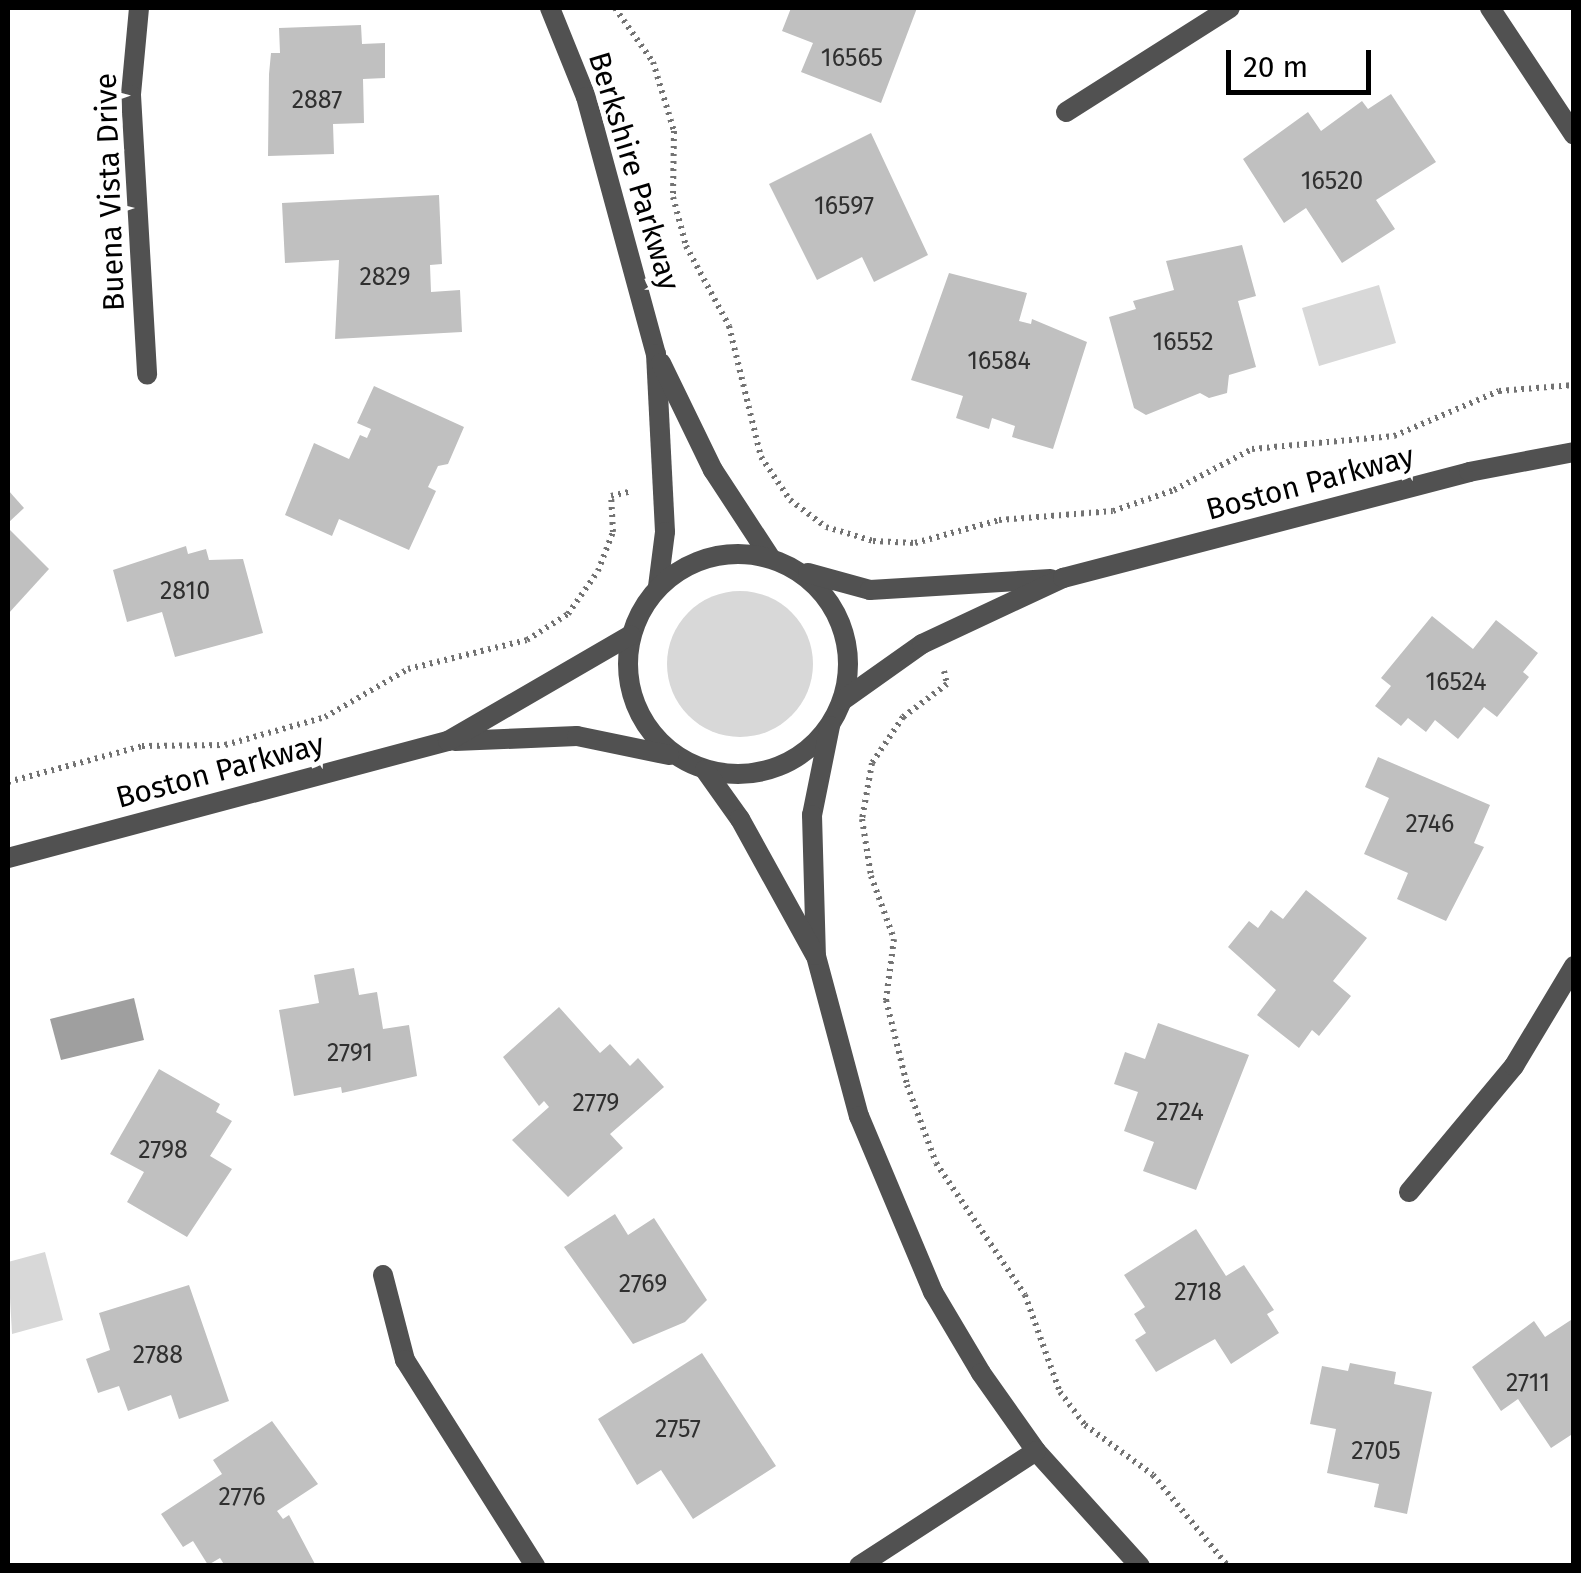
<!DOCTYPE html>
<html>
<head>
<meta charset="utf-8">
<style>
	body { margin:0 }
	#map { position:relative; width:1581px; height:1573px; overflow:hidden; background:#fff; font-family:"Fira Sans",sans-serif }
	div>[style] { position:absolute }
	.green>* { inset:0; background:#d8d8d8 }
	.round { border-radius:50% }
	.water>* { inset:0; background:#9f9f9f }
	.building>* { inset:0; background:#c0c0c0 }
	.path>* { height:6px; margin-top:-3px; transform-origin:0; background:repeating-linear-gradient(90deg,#737373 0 2.5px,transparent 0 7.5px) }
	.minor>* { height:20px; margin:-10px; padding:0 10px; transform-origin:10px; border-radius:10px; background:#515151 }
	.minor>.ring { margin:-10px; padding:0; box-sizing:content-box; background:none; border:20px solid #515151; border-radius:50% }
	span { translate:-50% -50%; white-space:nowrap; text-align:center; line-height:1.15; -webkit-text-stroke:10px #fff; paint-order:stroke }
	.number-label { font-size:25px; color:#303030 }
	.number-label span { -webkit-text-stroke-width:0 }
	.street-label { font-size:30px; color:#000 }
	.frame { position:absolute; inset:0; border:10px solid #000; pointer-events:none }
	.scale { position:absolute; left:1226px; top:50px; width:145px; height:45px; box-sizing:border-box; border:5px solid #000; border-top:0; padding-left:12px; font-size:30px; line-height:35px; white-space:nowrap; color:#000; -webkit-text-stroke:8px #fff; paint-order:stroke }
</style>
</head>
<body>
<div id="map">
	<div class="green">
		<div style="clip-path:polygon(1379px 285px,1396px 343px,1319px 366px,1302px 308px)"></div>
		<div class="round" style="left:667px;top:591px;width:146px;height:146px"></div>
		<div style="clip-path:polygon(45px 1252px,63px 1320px,12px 1334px,8px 1262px)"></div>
	</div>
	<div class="water">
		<div style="clip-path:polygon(134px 998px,144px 1040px,61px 1060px,50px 1019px)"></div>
	</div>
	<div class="building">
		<div style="clip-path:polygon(791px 8px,917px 8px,881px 103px,801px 72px,813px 43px,782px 31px)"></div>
		<div style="clip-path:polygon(361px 25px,362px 44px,385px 43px,385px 78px,363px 79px,364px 123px,333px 124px,334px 154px,268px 156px,269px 74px,271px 53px,280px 53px,279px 28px)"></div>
		<div style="clip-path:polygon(1391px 94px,1436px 162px,1376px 200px,1395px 229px,1342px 263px,1306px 208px,1284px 223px,1243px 159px,1308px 112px,1321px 131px,1362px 101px,1368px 109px)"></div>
		<div style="clip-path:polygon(871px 133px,928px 255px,874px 282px,862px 257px,817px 280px,769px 184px)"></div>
		<div style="clip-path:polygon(439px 195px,442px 264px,430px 265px,431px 292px,460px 290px,462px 332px,335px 339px,339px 260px,285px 263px,282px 203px)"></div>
		<div style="clip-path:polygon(1242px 245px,1256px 296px,1238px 301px,1256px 367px,1229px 375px,1227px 393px,1209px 398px,1200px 393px,1146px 415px,1134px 408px,1109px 317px,1136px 309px,1133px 301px,1174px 290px,1166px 261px)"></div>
		<div style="clip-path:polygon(949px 273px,1027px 293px,1019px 321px,1031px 324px,1032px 319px,1087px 342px,1053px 449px,1012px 437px,1015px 426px,992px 418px,989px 429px,956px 418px,963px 396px,911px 380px)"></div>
		<div style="clip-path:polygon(374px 386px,464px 427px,448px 464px,438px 466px,428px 487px,436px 491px,409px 550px,339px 519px,332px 536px,285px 515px,314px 443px,349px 459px,360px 435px,367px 438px,371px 429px,357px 423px)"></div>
		<div style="clip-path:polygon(8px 490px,24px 508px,8px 523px)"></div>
		<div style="clip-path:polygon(8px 528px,49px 569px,8px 614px)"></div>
		<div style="clip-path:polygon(186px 546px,188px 554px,206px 549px,209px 560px,243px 559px,263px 633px,175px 657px,162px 612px,127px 622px,113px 570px)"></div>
		<div style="clip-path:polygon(1432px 616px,1473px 649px,1496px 620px,1538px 653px,1523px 672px,1529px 677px,1497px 717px,1484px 707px,1458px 739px,1435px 720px,1426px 732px,1408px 718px,1401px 726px,1375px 706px,1391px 686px,1381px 678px)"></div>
		<div style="clip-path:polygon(1378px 757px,1490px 805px,1474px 843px,1484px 847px,1446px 921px,1397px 899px,1408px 873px,1364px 854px,1389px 798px,1365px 787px)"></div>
		<div style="clip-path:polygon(1306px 890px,1367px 938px,1333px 981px,1351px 996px,1319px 1036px,1312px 1030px,1299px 1048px,1257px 1015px,1276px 990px,1228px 947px,1249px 921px,1258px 928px,1271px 910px,1283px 919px)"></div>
		<div style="clip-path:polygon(354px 968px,359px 995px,377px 992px,383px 1029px,409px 1025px,417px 1076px,342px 1093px,341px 1087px,294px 1096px,279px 1010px,319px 1003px,314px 975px)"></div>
		<div style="clip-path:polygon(559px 1007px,600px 1053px,610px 1044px,630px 1066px,638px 1058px,664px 1087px,610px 1134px,623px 1148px,568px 1197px,512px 1140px,549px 1107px,544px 1101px,539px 1106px,503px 1057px)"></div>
		<div style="clip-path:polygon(1158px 1023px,1249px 1055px,1196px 1190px,1143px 1171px,1154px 1142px,1124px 1131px,1138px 1092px,1114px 1084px,1125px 1052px,1145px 1059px)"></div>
		<div style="clip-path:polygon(159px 1069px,220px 1104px,216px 1112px,232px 1121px,210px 1156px,232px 1169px,187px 1237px,127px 1202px,144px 1172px,110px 1154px)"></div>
		<div style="clip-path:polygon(615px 1214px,628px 1235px,654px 1218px,707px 1300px,685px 1322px,633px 1344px,564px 1247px)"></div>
		<div style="clip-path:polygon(1196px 1229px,1226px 1276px,1244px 1265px,1274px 1310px,1267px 1314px,1279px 1333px,1231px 1364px,1215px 1339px,1156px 1372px,1135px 1340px,1146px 1333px,1134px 1314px,1145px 1307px,1124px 1275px)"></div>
		<div style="clip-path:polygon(189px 1285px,229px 1401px,179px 1419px,171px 1395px,128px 1411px,119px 1386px,98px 1393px,86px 1359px,110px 1350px,99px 1313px)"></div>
		<div style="clip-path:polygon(1574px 1318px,1574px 1433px,1551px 1448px,1518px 1399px,1501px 1411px,1472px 1367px,1534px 1321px,1545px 1337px)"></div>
		<div style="clip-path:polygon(702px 1353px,776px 1466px,693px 1519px,661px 1470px,637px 1485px,598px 1419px)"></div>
		<div style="clip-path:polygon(1350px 1363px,1396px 1372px,1394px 1384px,1432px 1392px,1407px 1514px,1374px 1507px,1379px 1484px,1327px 1473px,1336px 1429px,1310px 1424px,1322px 1366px,1348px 1371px)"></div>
		<div style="clip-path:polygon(272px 1421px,318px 1484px,277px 1511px,283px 1519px,289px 1515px,316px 1566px,225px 1566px,220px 1558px,208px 1565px,193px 1541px,183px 1547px,161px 1514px,222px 1474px,213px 1460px)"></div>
	</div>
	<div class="path">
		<div style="left:615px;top:8px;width:66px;rotate:54.9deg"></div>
		<div style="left:653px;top:62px;width:72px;rotate:73.1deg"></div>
		<div style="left:674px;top:131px;width:66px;rotate:90.9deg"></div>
		<div style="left:673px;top:197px;width:51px;rotate:75.1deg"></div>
		<div style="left:686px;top:246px;width:91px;rotate:61.7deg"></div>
		<div style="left:729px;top:326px;width:135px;rotate:76.3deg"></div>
		<div style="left:761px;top:457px;width:52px;rotate:56deg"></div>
		<div style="left:790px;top:500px;width:45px;rotate:36.9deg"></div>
		<div style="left:826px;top:527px;width:49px;rotate:16.6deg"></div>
		<div style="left:873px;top:541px;width:42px;rotate:2.7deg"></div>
		<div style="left:915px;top:543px;width:87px;rotate:-15.3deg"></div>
		<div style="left:999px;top:520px;width:114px;rotate:-4.5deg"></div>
		<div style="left:1113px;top:511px;width:65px;rotate:-19deg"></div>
		<div style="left:1174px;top:490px;width:88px;rotate:-27.7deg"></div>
		<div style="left:1252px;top:449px;width:143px;rotate:-5.2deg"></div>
		<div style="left:1394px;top:436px;width:114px;rotate:-23.2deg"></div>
		<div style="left:1499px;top:391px;width:75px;rotate:-4.6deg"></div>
		<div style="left:944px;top:671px;width:13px;rotate:77deg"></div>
		<div style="left:947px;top:684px;width:55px;rotate:143.1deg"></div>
		<div style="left:903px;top:717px;width:55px;rotate:124deg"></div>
		<div style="left:872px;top:763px;width:57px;rotate:100.1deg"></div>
		<div style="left:862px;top:819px;width:58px;rotate:81deg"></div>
		<div style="left:871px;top:876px;width:67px;rotate:69.9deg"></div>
		<div style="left:894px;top:939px;width:62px;rotate:97.5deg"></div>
		<div style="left:886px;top:1000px;width:88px;rotate:76.1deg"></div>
		<div style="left:907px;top:1085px;width:83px;rotate:69.6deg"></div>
		<div style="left:936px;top:1163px;width:159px;rotate:56deg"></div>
		<div style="left:1025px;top:1295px;width:103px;rotate:70.2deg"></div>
		<div style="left:1060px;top:1392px;width:41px;rotate:52.9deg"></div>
		<div style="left:1085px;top:1425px;width:84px;rotate:36.3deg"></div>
		<div style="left:1153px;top:1475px;width:118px;rotate:50.5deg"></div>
		<div style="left:8px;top:782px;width:139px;rotate:-15deg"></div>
		<div style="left:142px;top:746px;width:83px;rotate:-0.7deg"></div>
		<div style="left:225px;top:745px;width:104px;rotate:-15.6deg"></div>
		<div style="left:325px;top:717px;width:96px;rotate:-30deg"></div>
		<div style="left:408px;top:669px;width:122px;rotate:-13.7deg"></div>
		<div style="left:527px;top:640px;width:49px;rotate:-32.4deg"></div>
		<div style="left:568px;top:614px;width:52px;rotate:-55.1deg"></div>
		<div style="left:598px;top:571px;width:42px;rotate:-69deg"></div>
		<div style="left:613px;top:532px;width:36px;rotate:-93deg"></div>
		<div style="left:611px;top:496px;width:18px;rotate:-13deg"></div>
	</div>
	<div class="minor">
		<div style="left:139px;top:8px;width:87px;rotate:95.3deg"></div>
		<div style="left:131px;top:95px;width:280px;rotate:86.7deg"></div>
		<div style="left:550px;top:8px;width:96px;rotate:68deg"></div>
		<div style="left:586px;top:97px;width:266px;rotate:74.8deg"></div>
		<div style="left:656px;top:354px;width:178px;rotate:87.1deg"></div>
		<div style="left:665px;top:532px;width:55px;rotate:97.3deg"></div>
		<div style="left:1490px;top:8px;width:152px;rotate:56.5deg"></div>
		<div style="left:1066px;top:112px;width:194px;rotate:-32.4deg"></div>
		<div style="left:661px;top:363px;width:119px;rotate:64.1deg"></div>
		<div style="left:713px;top:470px;width:104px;rotate:56.8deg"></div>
		<div class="ring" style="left:628px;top:554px;width:200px;height:200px"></div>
		<div style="left:808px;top:573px;width:64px;rotate:15.3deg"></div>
		<div style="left:870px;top:590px;width:181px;rotate:-3.5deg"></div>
		<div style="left:843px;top:700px;width:97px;rotate:-35.3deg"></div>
		<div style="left:922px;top:644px;width:156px;rotate:-25.1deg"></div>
		<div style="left:1063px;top:578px;width:420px;rotate:-14.6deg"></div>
		<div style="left:1469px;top:472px;width:107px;rotate:-10.8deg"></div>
		<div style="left:830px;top:726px;width:91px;rotate:101.4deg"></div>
		<div style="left:812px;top:815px;width:141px;rotate:88.4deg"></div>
		<div style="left:816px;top:956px;width:166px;rotate:75deg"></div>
		<div style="left:859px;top:1116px;width:191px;rotate:67.2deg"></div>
		<div style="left:933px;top:1292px;width:94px;rotate:59.3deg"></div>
		<div style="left:981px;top:1373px;width:95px;rotate:54.8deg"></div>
		<div style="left:1036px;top:1451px;width:155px;rotate:47.9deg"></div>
		<div style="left:455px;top:741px;width:122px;rotate:-2.3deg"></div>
		<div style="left:577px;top:736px;width:94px;rotate:11.7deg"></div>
		<div style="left:705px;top:770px;width:60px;rotate:54.5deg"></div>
		<div style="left:740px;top:819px;width:155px;rotate:61.1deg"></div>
		<div style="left:8px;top:858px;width:455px;rotate:-14.9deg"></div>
		<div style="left:448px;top:741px;width:211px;rotate:-30.1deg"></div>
		<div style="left:1409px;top:1192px;width:164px;rotate:-50.2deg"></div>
		<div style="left:1514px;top:1066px;width:117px;rotate:-59deg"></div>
		<div style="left:383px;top:1275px;width:88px;rotate:75.5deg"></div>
		<div style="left:405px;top:1360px;width:244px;rotate:57.7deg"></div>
		<div style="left:859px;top:1566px;width:211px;rotate:-33deg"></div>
	</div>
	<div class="number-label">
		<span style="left:852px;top:58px">16565</span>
		<span style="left:317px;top:100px">2887</span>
		<span style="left:1332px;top:181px">16520</span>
		<span style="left:844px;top:206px">16597</span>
		<span style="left:385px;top:277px">2829</span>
		<span style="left:1183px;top:342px">16552</span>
		<span style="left:999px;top:361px">16584</span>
		<span style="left:185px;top:591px">2810</span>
		<span style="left:1456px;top:682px">16524</span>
		<span style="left:1430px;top:824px">2746</span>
		<span style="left:350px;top:1053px">2791</span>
		<span style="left:596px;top:1103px">2779</span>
		<span style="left:1180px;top:1112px">2724</span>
		<span style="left:163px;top:1150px">2798</span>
		<span style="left:643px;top:1284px">2769</span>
		<span style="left:1198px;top:1292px">2718</span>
		<span style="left:158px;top:1355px">2788</span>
		<span style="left:1528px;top:1383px">2711</span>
		<span style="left:678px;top:1429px">2757</span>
		<span style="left:1376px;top:1451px">2705</span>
		<span style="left:242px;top:1497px">2776</span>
	</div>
	<div class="street-label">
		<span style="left:634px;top:171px;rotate:73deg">Berkshire Parkway</span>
		<span style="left:110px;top:192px;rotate:-92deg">Buena Vista Drive</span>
		<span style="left:1310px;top:483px;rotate:-15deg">Boston Parkway</span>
		<span style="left:220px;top:771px;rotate:-15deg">Boston Parkway</span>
	</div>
	<div class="frame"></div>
	<div class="scale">20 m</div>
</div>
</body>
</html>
